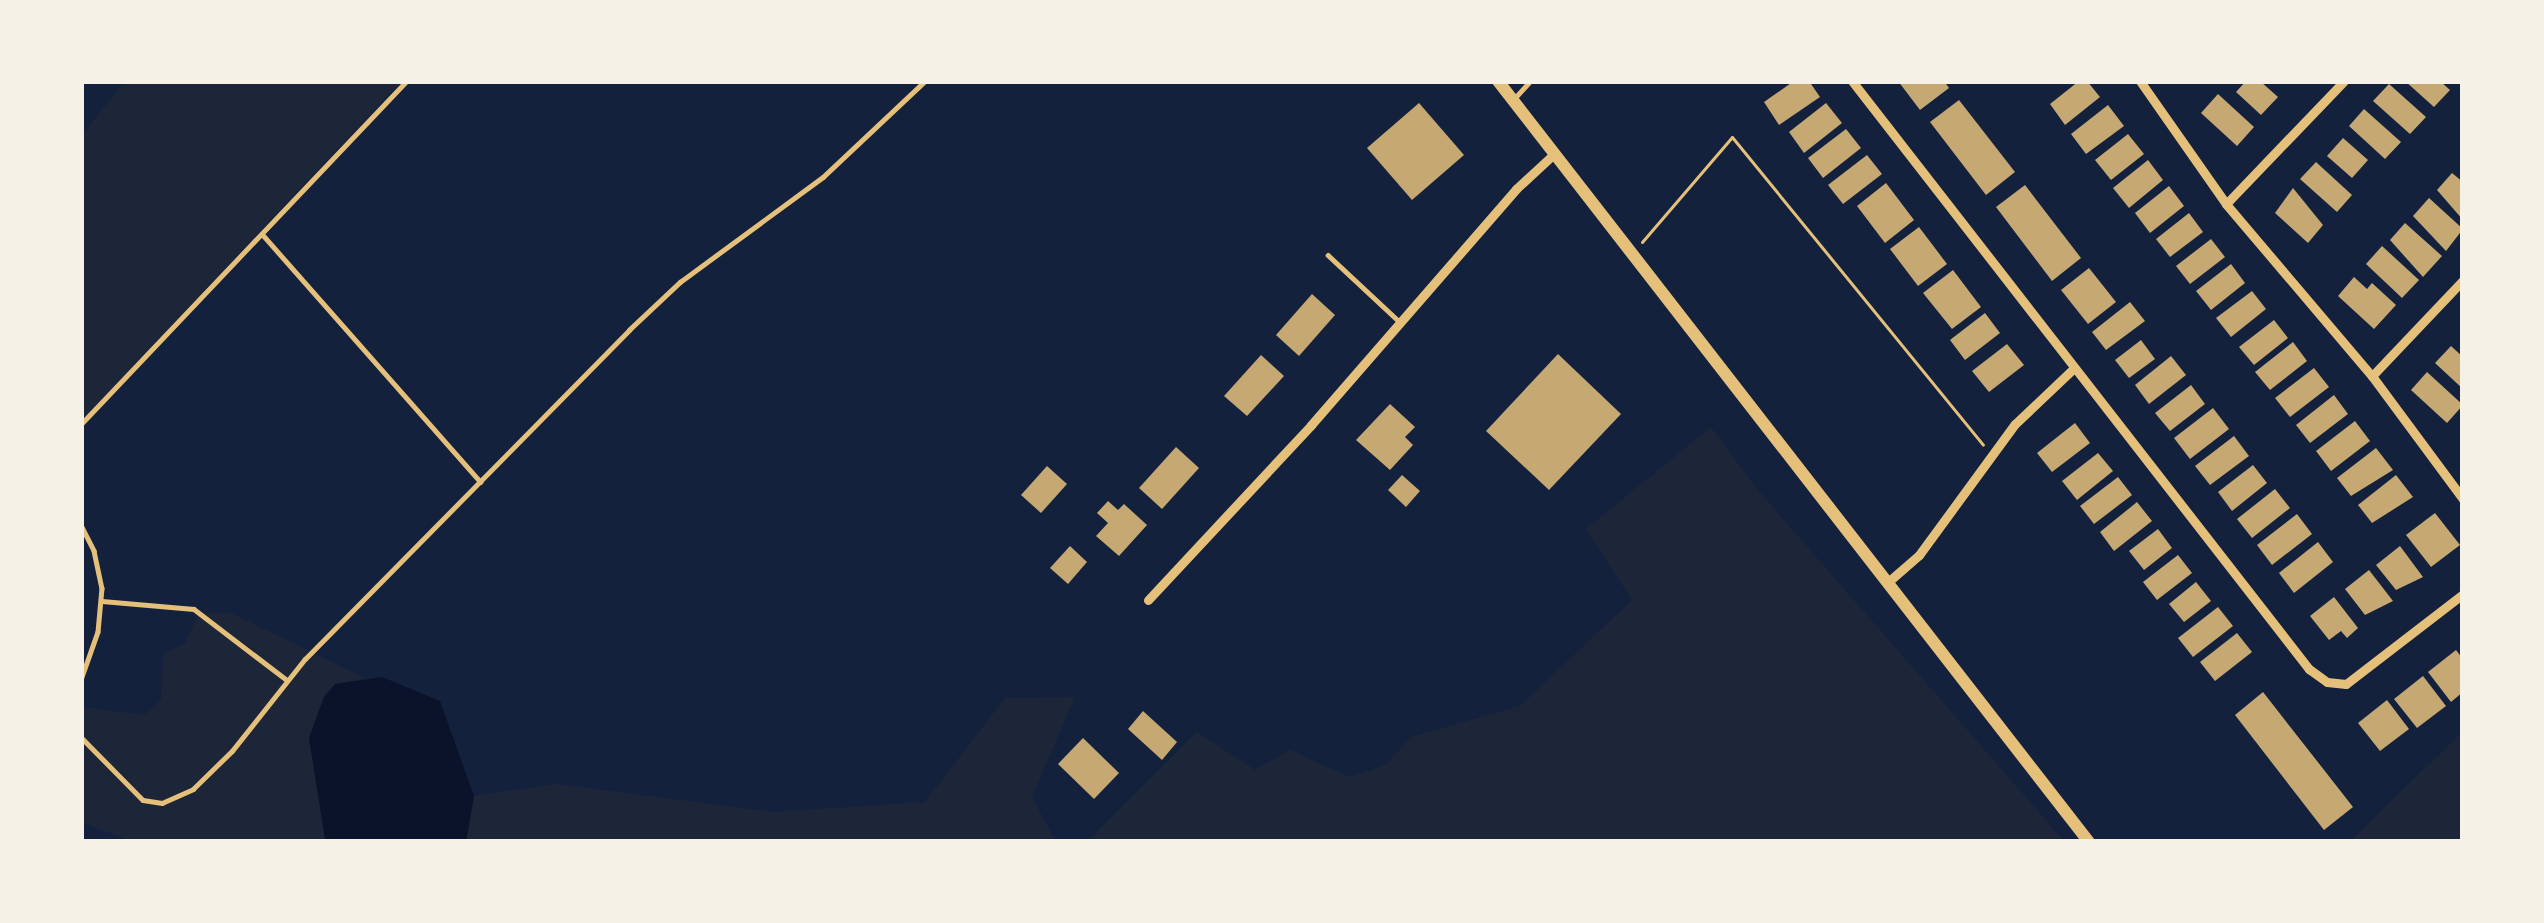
<!DOCTYPE html>
<html>
<head>
<meta charset="utf-8">
<style>
	body { margin:0 }
	#map { position:relative; width:2544px; height:923px; overflow:hidden; background:#14213d; font-family:"Public Sans",sans-serif }
	div>[style] { position:absolute }
	.green>* { inset:0; background:#1d2539 }
	.water>* { inset:0; background:#0b132b }
	.building>* { inset:0; background:#c6a872 }
	.path>* { height:3px; margin:-1.5px; padding:0 1.5px; transform-origin:1.5px; border-radius:1.5px; background:#e5c07b }
	.service>* { height:4.5px; margin:-2.25px; padding:0 2.25px; transform-origin:2.25px; border-radius:2.25px; background:#e5c07b }
	.minor>* { height:9px; margin:-4.5px; padding:0 4.5px; transform-origin:4.5px; border-radius:4.5px; background:#e5c07b }
	.secondary>* { height:12px; margin:-6px; padding:0 6px; transform-origin:6px; border-radius:6px; background:#e5c07b }
	span { translate:-50% -50%; white-space:nowrap; text-align:center; line-height:1.15; -webkit-text-stroke:9px #f6f1e7; paint-order:stroke }
	.frame { position:absolute; inset:0; border:84px solid #f6f1e7; pointer-events:none }
</style>
</head>
<body>
<div id="map">
	<div class="green">
		<div style="clip-path:polygon(125px 81px,402px 81px,81px 421px,81px 136px)"></div>
		<div style="clip-path:polygon(1711px 427px,1756px 488px,2065px 842px,1087px 842px,1197px 732px,1255px 770px,1290px 750px,1350px 777px,1386px 765px,1411px 737px,1520px 706px,1632px 600px,1586px 529px)"></div>
		<div style="clip-path:polygon(199px 613px,231px 613px,365px 678px,335px 685px,324px 697px,309px 738px,326px 842px,134px 842px,81px 822px,81px 707px,145px 715px,161px 700px,163px 654px,185px 643px)"></div>
		<div style="clip-path:polygon(1075px 697px,1032px 797px,1056px 842px,466px 842px,474px 796px,557px 784px,773px 812px,925px 802px,1005px 698px)"></div>
		<div style="clip-path:polygon(2463px 731px,2463px 835px,2458px 842px,2349px 842px)"></div>
	</div>
	<div class="water">
		<div style="clip-path:polygon(382px 677px,440px 701px,474px 796px,466px 842px,325px 839px,309px 738px,324px 697px,335px 684px)"></div>
	</div>
	<div class="building">
		<div style="clip-path:polygon(1794px 81px,1809px 81px,1820px 97px,1779px 125px,1764px 102px)"></div>
		<div style="clip-path:polygon(1898px 81px,1944px 81px,1949px 88px,1920px 110px)"></div>
		<div style="clip-path:polygon(2079px 81px,2087px 81px,2100px 97px,2065px 125px,2050px 104px)"></div>
		<div style="clip-path:polygon(2246px 81px,2260px 81px,2278px 97px,2261px 115px,2236px 92px)"></div>
		<div style="clip-path:polygon(2405px 81px,2440px 81px,2450px 90px,2434px 107px)"></div>
		<div style="clip-path:polygon(2389px 84px,2426px 117px,2410px 134px,2373px 101px)"></div>
		<div style="clip-path:polygon(2218px 94px,2254px 127px,2237px 146px,2201px 113px)"></div>
		<div style="clip-path:polygon(1959px 100px,2015px 172px,1986px 195px,1930px 122px)"></div>
		<div style="clip-path:polygon(1419px 103px,1464px 155px,1412px 200px,1367px 148px)"></div>
		<div style="clip-path:polygon(1826px 103px,1842px 123px,1804px 153px,1789px 132px)"></div>
		<div style="clip-path:polygon(2108px 105px,2124px 126px,2086px 154px,2071px 134px)"></div>
		<div style="clip-path:polygon(2364px 109px,2401px 142px,2385px 159px,2349px 126px)"></div>
		<div style="clip-path:polygon(1846px 129px,1861px 148px,1823px 178px,1808px 158px)"></div>
		<div style="clip-path:polygon(2128px 134px,2144px 154px,2111px 180px,2095px 160px)"></div>
		<div style="clip-path:polygon(2343px 138px,2368px 160px,2352px 178px,2327px 156px)"></div>
		<div style="clip-path:polygon(1867px 155px,1882px 174px,1843px 204px,1828px 185px)"></div>
		<div style="clip-path:polygon(2148px 160px,2163px 180px,2129px 208px,2113px 188px)"></div>
		<div style="clip-path:polygon(2316px 162px,2352px 195px,2337px 212px,2300px 179px)"></div>
		<div style="clip-path:polygon(2452px 173px,2463px 182px,2463px 220px,2437px 190px)"></div>
		<div style="clip-path:polygon(1886px 183px,1914px 220px,1885px 243px,1857px 206px)"></div>
		<div style="clip-path:polygon(2025px 185px,2081px 258px,2052px 281px,1996px 207px)"></div>
		<div style="clip-path:polygon(2169px 186px,2184px 206px,2150px 233px,2135px 213px)"></div>
		<div style="clip-path:polygon(2293px 188px,2323px 225px,2308px 243px,2275px 213px)"></div>
		<div style="clip-path:polygon(2429px 198px,2463px 229px,2446px 251px,2413px 216px)"></div>
		<div style="clip-path:polygon(2189px 213px,2203px 232px,2170px 257px,2156px 239px)"></div>
		<div style="clip-path:polygon(2405px 223px,2442px 256px,2423px 277px,2390px 240px)"></div>
		<div style="clip-path:polygon(1919px 227px,1947px 264px,1918px 286px,1890px 249px)"></div>
		<div style="clip-path:polygon(2211px 239px,2225px 257px,2190px 284px,2176px 266px)"></div>
		<div style="clip-path:polygon(2382px 246px,2419px 280px,2402px 298px,2366px 264px)"></div>
		<div style="clip-path:polygon(2231px 264px,2245px 283px,2211px 310px,2196px 291px)"></div>
		<div style="clip-path:polygon(2089px 268px,2116px 302px,2088px 324px,2061px 290px)"></div>
		<div style="clip-path:polygon(1953px 270px,1981px 307px,1952px 329px,1923px 293px)"></div>
		<div style="clip-path:polygon(2354px 277px,2367px 289px,2372px 283px,2396px 305px,2374px 329px,2338px 296px)"></div>
		<div style="clip-path:polygon(2252px 291px,2266px 309px,2231px 337px,2216px 318px)"></div>
		<div style="clip-path:polygon(1312px 294px,1335px 315px,1299px 356px,1276px 335px)"></div>
		<div style="clip-path:polygon(2130px 302px,2145px 321px,2106px 350px,2092px 332px)"></div>
		<div style="clip-path:polygon(1985px 313px,2000px 333px,1965px 360px,1950px 340px)"></div>
		<div style="clip-path:polygon(2274px 320px,2288px 338px,2254px 365px,2239px 347px)"></div>
		<div style="clip-path:polygon(2141px 340px,2155px 359px,2129px 378px,2115px 360px)"></div>
		<div style="clip-path:polygon(2293px 342px,2307px 361px,2270px 390px,2255px 372px)"></div>
		<div style="clip-path:polygon(2007px 344px,2024px 365px,1989px 392px,1972px 371px)"></div>
		<div style="clip-path:polygon(2451px 346px,2463px 357px,2463px 389px,2435px 363px)"></div>
		<div style="clip-path:polygon(1558px 354px,1621px 414px,1549px 490px,1486px 431px)"></div>
		<div style="clip-path:polygon(1261px 355px,1284px 376px,1247px 416px,1224px 396px)"></div>
		<div style="clip-path:polygon(2171px 356px,2186px 375px,2149px 404px,2135px 385px)"></div>
		<div style="clip-path:polygon(2314px 368px,2329px 387px,2290px 417px,2275px 398px)"></div>
		<div style="clip-path:polygon(2427px 372px,2463px 405px,2447px 423px,2411px 390px)"></div>
		<div style="clip-path:polygon(2191px 385px,2205px 404px,2170px 431px,2155px 413px)"></div>
		<div style="clip-path:polygon(2334px 395px,2348px 414px,2310px 443px,2296px 425px)"></div>
		<div style="clip-path:polygon(1390px 404px,1415px 427px,1405px 437px,1413px 445px,1390px 470px,1356px 440px)"></div>
		<div style="clip-path:polygon(2213px 408px,2229px 429px,2190px 459px,2174px 438px)"></div>
		<div style="clip-path:polygon(2355px 421px,2370px 441px,2331px 471px,2316px 451px)"></div>
		<div style="clip-path:polygon(2075px 423px,2090px 443px,2052px 472px,2037px 453px)"></div>
		<div style="clip-path:polygon(2234px 436px,2249px 456px,2210px 485px,2195px 466px)"></div>
		<div style="clip-path:polygon(1176px 447px,1199px 468px,1162px 509px,1139px 488px)"></div>
		<div style="clip-path:polygon(2376px 448px,2393px 470px,2351px 496px,2337px 478px)"></div>
		<div style="clip-path:polygon(2098px 453px,2113px 471px,2077px 500px,2062px 481px)"></div>
		<div style="clip-path:polygon(2253px 465px,2267px 483px,2232px 511px,2218px 492px)"></div>
		<div style="clip-path:polygon(1047px 466px,1067px 484px,1041px 513px,1021px 495px)"></div>
		<div style="clip-path:polygon(1402px 475px,1420px 491px,1406px 507px,1388px 490px)"></div>
		<div style="clip-path:polygon(2396px 475px,2413px 497px,2372px 523px,2358px 505px)"></div>
		<div style="clip-path:polygon(2118px 477px,2132px 495px,2094px 524px,2080px 506px)"></div>
		<div style="clip-path:polygon(2275px 489px,2290px 508px,2252px 538px,2237px 519px)"></div>
		<div style="clip-path:polygon(1108px 501px,1118px 510px,1124px 504px,1147px 525px,1119px 556px,1096px 536px,1108px 523px,1097px 513px)"></div>
		<div style="clip-path:polygon(2137px 502px,2152px 521px,2114px 551px,2100px 532px)"></div>
		<div style="clip-path:polygon(2435px 513px,2460px 545px,2431px 567px,2406px 535px)"></div>
		<div style="clip-path:polygon(2297px 514px,2312px 534px,2272px 565px,2257px 545px)"></div>
		<div style="clip-path:polygon(2158px 529px,2172px 548px,2144px 570px,2129px 551px)"></div>
		<div style="clip-path:polygon(2318px 542px,2333px 562px,2294px 593px,2279px 573px)"></div>
		<div style="clip-path:polygon(1070px 546px,1087px 562px,1068px 584px,1050px 568px)"></div>
		<div style="clip-path:polygon(2400px 546px,2423px 577px,2396px 590px,2376px 565px)"></div>
		<div style="clip-path:polygon(2178px 555px,2192px 573px,2157px 600px,2143px 582px)"></div>
		<div style="clip-path:polygon(2369px 570px,2393px 601px,2365px 615px,2345px 589px)"></div>
		<div style="clip-path:polygon(2196px 582px,2211px 601px,2184px 622px,2169px 604px)"></div>
		<div style="clip-path:polygon(2334px 597px,2358px 628px,2347px 638px,2341px 631px,2329px 640px,2310px 616px)"></div>
		<div style="clip-path:polygon(2218px 607px,2233px 626px,2193px 657px,2178px 638px)"></div>
		<div style="clip-path:polygon(2237px 633px,2252px 652px,2215px 681px,2200px 662px)"></div>
		<div style="clip-path:polygon(2456px 650px,2463px 659px,2463px 692px,2451px 702px,2428px 672px)"></div>
		<div style="clip-path:polygon(2423px 676px,2446px 706px,2417px 728px,2394px 699px)"></div>
		<div style="clip-path:polygon(2263px 692px,2353px 807px,2324px 830px,2235px 715px)"></div>
		<div style="clip-path:polygon(2387px 700px,2409px 729px,2380px 751px,2358px 723px)"></div>
		<div style="clip-path:polygon(1143px 711px,1177px 742px,1162px 760px,1128px 729px)"></div>
		<div style="clip-path:polygon(1083px 738px,1119px 773px,1094px 799px,1058px 764px)"></div>
	</div>
	<div class="path">
		<div style="left:1642px;top:242px;width:138px;rotate:-49.4deg"></div>
		<div style="left:1732px;top:137px;width:397px;rotate:50.8deg"></div>
	</div>
	<div class="service">
		<div style="left:1514px;top:99px;width:24px;rotate:-48deg"></div>
		<div style="left:263px;top:235px;width:329px;rotate:48.6deg"></div>
		<div style="left:1328px;top:255px;width:100px;rotate:43deg"></div>
		<div style="left:81px;top:424px;width:473px;rotate:-46.5deg"></div>
		<div style="left:81px;top:525px;width:29px;rotate:63deg"></div>
		<div style="left:94px;top:551px;width:38px;rotate:78deg"></div>
		<div style="left:102px;top:588px;width:44px;rotate:95.2deg"></div>
		<div style="left:98px;top:632px;width:51px;rotate:109.5deg"></div>
		<div style="left:102px;top:601px;width:92px;rotate:5deg"></div>
		<div style="left:194px;top:609px;width:117px;rotate:37.4deg"></div>
		<div style="left:81px;top:737px;width:88px;rotate:45.5deg"></div>
		<div style="left:143px;top:800px;width:19px;rotate:9deg"></div>
		<div style="left:162px;top:803px;width:34px;rotate:-24deg"></div>
		<div style="left:193px;top:789px;width:54px;rotate:-44.3deg"></div>
		<div style="left:232px;top:751px;width:117px;rotate:-51.6deg"></div>
		<div style="left:305px;top:659px;width:462px;rotate:-45.4deg"></div>
		<div style="left:629px;top:330px;width:70px;rotate:-43.3deg"></div>
		<div style="left:680px;top:282px;width:177px;rotate:-36.3deg"></div>
		<div style="left:823px;top:177px;width:140px;rotate:-43.3deg"></div>
	</div>
	<div class="minor">
		<div style="left:1852px;top:81px;width:745px;rotate:52.15deg"></div>
		<div style="left:2309px;top:669px;width:22px;rotate:36deg"></div>
		<div style="left:2327px;top:682px;width:19px;rotate:6deg"></div>
		<div style="left:2346px;top:684px;width:148px;rotate:-37.6deg"></div>
		<div style="left:2140px;top:81px;width:150px;rotate:55deg"></div>
		<div style="left:2226px;top:204px;width:226px;rotate:49.7deg"></div>
		<div style="left:2372px;top:376px;width:153px;rotate:53.5deg"></div>
		<div style="left:2226px;top:204px;width:170px;rotate:-46.2deg"></div>
		<div style="left:2372px;top:376px;width:132px;rotate:-46.5deg"></div>
		<div style="left:1888px;top:582px;width:41px;rotate:-41.1deg"></div>
		<div style="left:1919px;top:555px;width:162px;rotate:-53.8deg"></div>
		<div style="left:2015px;top:424px;width:81px;rotate:-43.5deg"></div>
		<div style="left:1148px;top:600px;width:239px;rotate:-47deg"></div>
		<div style="left:1311px;top:425px;width:313px;rotate:-49deg"></div>
		<div style="left:1516px;top:189px;width:53px;rotate:-42.7deg"></div>
	</div>
	<div class="secondary">
		<div style="left:1498px;top:81px;width:964px;rotate:52.17deg"></div>
	</div>
	<div class="frame"></div>
</div>
</body>
</html>
